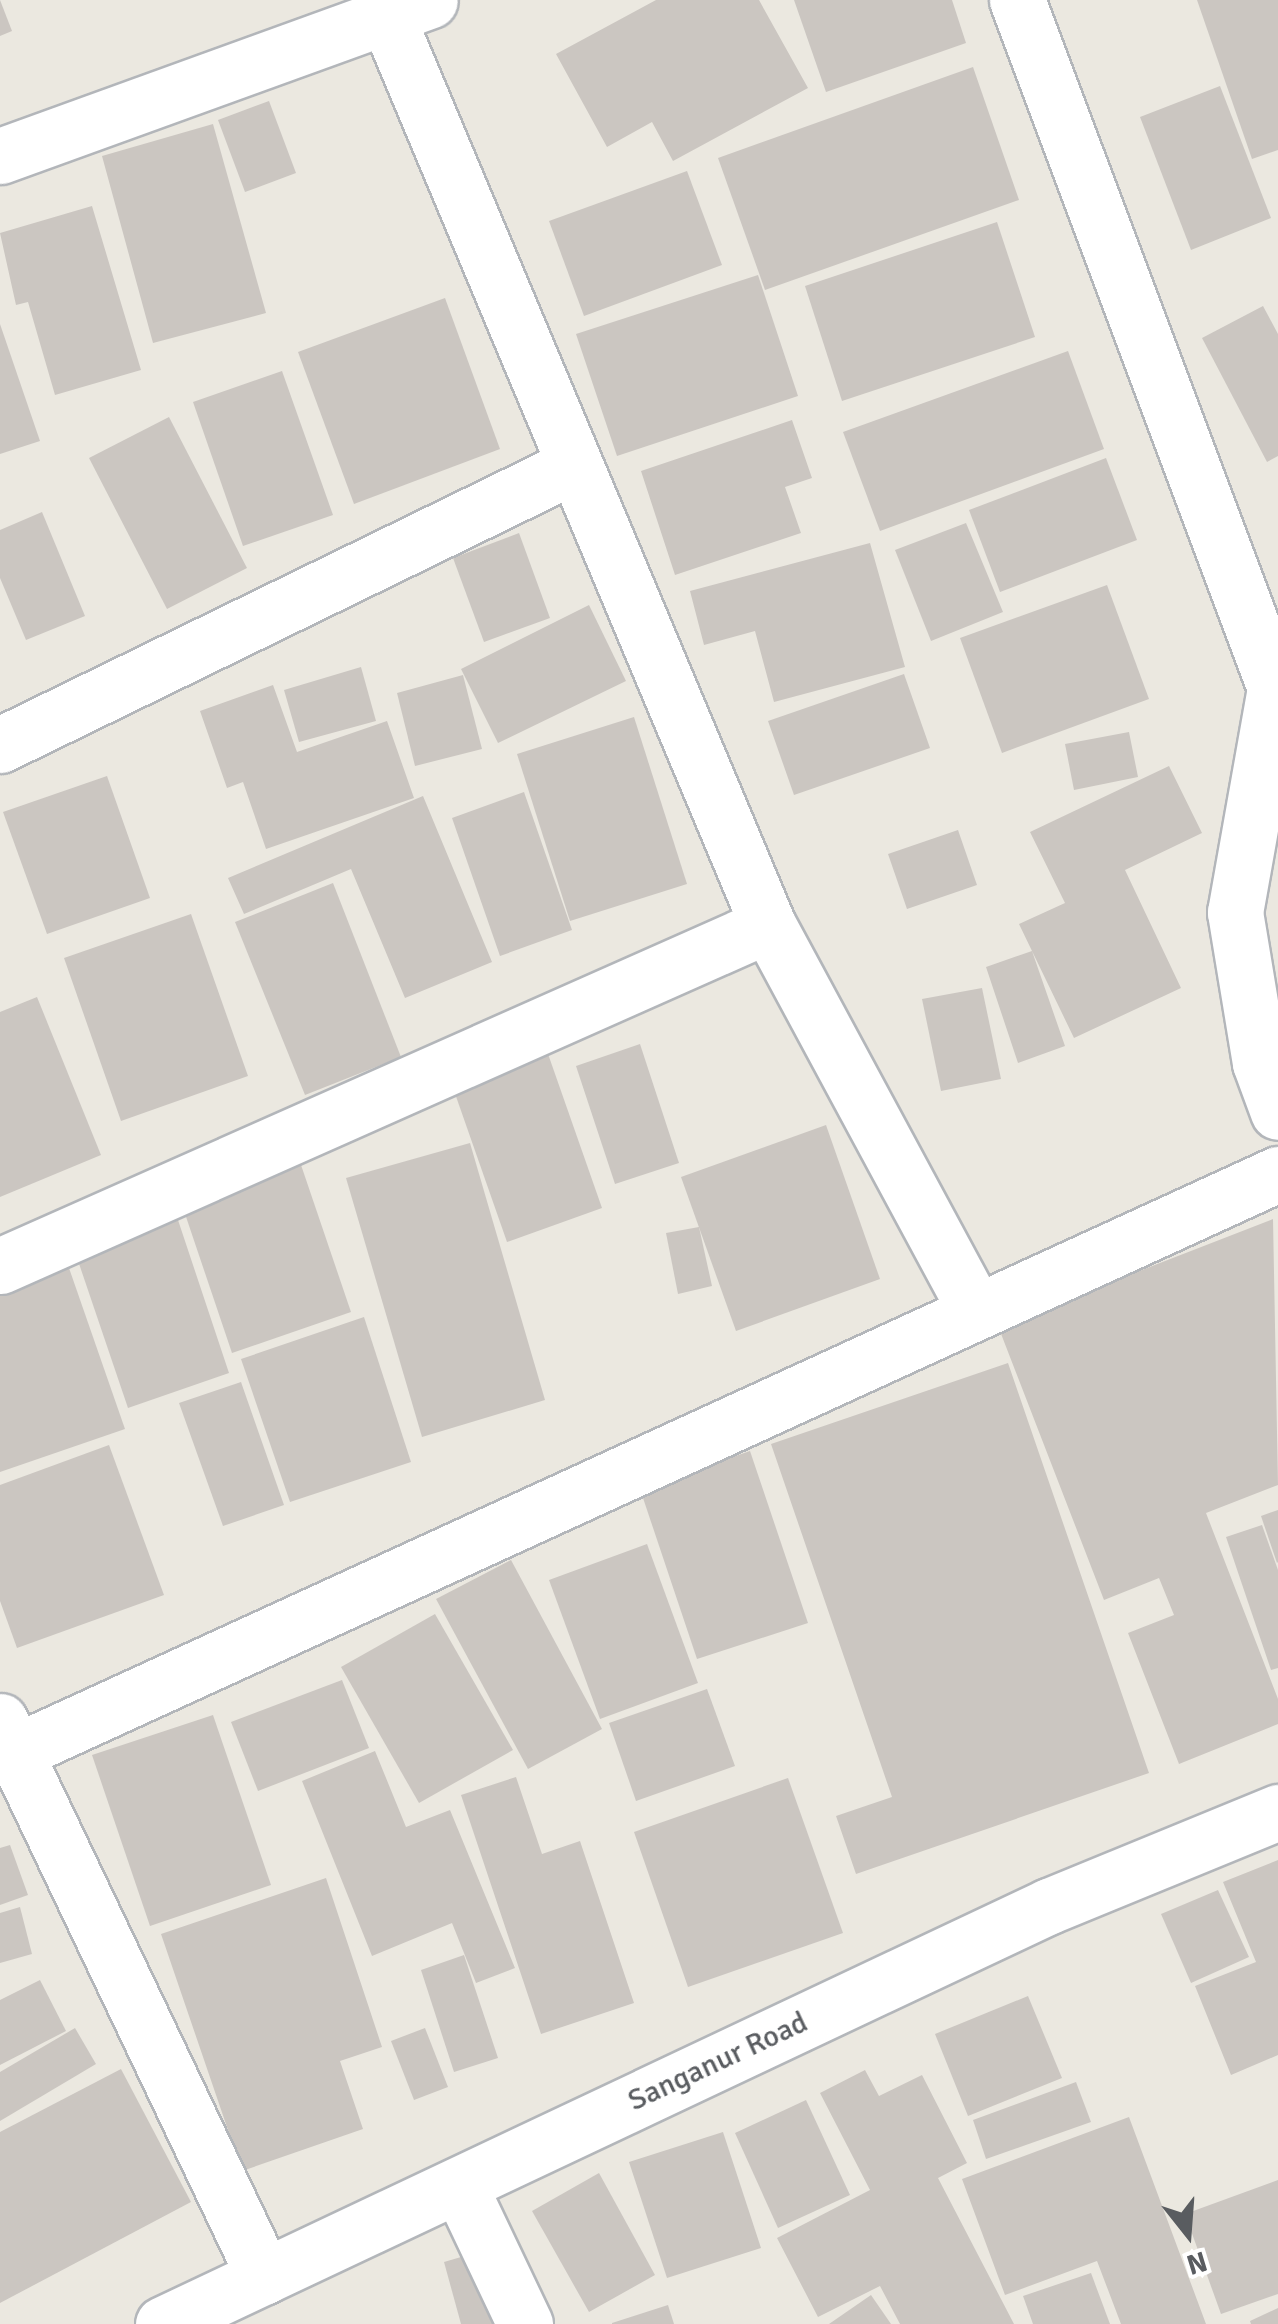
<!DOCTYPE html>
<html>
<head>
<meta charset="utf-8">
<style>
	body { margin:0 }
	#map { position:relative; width:1278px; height:2324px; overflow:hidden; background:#ebe8e0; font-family:Signika,sans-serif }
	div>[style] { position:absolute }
	.building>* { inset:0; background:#cbc6c1 }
	.roads { filter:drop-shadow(2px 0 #b3b6ba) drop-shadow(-2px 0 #b3b6ba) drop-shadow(0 2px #b3b6ba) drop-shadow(0 -2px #b3b6ba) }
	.minor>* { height:55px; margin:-27.5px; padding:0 27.5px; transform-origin:27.5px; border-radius:27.5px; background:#fff }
	.secondary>* { height:55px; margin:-27.5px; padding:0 27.5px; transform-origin:27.5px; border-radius:27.5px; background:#fff }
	span { translate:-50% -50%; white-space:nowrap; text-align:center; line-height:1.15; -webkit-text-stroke:10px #fff; paint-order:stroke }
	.street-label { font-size:30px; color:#595c60 }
	.north { position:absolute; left:1138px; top:2184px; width:100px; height:100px; -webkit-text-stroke:8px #fff; paint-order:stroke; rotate:163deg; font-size:28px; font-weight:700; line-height:40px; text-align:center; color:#595c60 }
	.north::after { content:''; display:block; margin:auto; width:35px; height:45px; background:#595c60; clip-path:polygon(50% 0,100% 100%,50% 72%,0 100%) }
</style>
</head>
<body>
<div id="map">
	<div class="building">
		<div style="clip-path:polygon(0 0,12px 31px,0 36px)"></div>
		<div style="clip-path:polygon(656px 0,759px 0,808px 88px,673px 161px,652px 122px,607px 147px,556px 54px)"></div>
		<div style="clip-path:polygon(794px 0,952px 0,966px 43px,826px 92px)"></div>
		<div style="clip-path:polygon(1197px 0,1278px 0,1278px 150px,1252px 159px)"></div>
		<div style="clip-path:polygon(973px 67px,1019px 200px,765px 290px,718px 158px)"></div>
		<div style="clip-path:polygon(1220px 86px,1271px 218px,1191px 250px,1140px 117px)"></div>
		<div style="clip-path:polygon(269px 101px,296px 173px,245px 192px,218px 120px)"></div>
		<div style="clip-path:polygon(213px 124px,266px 313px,153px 343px,102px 156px)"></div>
		<div style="clip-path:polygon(687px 171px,722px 265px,584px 316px,549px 221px)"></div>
		<div style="clip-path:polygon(92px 206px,141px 370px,55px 395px,28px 302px,16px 305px,0 233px)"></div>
		<div style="clip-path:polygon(997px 222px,1035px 337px,842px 401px,805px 286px)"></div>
		<div style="clip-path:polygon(758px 275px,798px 396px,617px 456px,576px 334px)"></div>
		<div style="clip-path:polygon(445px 298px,500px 449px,354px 504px,298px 352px)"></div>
		<div style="clip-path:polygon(1263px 306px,1278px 334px,1278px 456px,1267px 462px,1202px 338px)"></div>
		<div style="clip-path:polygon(0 324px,40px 441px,0 454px)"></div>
		<div style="clip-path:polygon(1068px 351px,1104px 449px,880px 531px,843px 432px)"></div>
		<div style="clip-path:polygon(282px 371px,333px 515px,243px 546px,193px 402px)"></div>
		<div style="clip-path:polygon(169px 417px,247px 568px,167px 609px,89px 458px)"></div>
		<div style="clip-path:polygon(792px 420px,812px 478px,785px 487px,801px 533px,675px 575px,641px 471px)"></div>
		<div style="clip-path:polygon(1106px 458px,1137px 540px,1000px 592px,969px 510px)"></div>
		<div style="clip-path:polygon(42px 512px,85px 616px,26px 640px,0 578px,0 530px)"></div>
		<div style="clip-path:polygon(966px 523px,1003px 612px,931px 641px,895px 550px)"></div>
		<div style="clip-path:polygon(519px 533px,550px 618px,484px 642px,453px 558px)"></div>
		<div style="clip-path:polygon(870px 543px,905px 667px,774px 702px,755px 631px,704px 645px,690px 591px)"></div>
		<div style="clip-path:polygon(1107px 585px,1149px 699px,1002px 753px,960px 638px)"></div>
		<div style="clip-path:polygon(589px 605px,626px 681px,498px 743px,461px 669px)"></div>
		<div style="clip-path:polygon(361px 667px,376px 721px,299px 742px,284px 690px)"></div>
		<div style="clip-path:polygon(904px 674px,930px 748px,794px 795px,768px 721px)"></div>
		<div style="clip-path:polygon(463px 675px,482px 749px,415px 766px,397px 693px)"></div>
		<div style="clip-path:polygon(273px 685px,297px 752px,387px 721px,414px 798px,266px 849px,243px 782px,227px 788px,200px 711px)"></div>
		<div style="clip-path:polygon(634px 717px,687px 884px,570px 921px,517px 754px)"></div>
		<div style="clip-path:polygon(1129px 732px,1138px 777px,1074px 790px,1065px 744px)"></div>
		<div style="clip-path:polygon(1169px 766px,1202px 833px,1125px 870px,1181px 988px,1074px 1038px,1032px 951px,1065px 1046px,1018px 1063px,986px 967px,1032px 951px,1019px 924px,1065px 903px,1030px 832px)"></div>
		<div style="clip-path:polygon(107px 776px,150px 898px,47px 934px,3px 812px)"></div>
		<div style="clip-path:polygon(524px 792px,572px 930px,500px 956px,452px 818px)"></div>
		<div style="clip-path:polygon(423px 796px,492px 962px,405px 998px,351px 869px,244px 914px,228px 878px)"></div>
		<div style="clip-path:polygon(958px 830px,977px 885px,907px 909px,888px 854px)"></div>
		<div style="clip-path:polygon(333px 883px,401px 1057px,305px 1095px,235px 922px)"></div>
		<div style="clip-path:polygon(191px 914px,248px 1076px,121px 1121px,64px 958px)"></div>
		<div style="clip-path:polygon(982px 988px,1001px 1079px,941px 1091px,922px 999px)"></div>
		<div style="clip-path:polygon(37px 997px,101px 1155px,0 1197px,0 1012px)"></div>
		<div style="clip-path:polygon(640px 1044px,679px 1163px,615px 1184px,576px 1066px)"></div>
		<div style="clip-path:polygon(547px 1051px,602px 1208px,507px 1242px,452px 1085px)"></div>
		<div style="clip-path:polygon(826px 1125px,880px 1279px,736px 1331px,681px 1177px)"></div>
		<div style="clip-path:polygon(470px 1143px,545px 1400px,422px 1437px,346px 1178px)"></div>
		<div style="clip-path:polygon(299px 1159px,351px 1312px,232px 1353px,180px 1199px)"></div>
		<div style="clip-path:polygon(174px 1208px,229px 1373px,128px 1408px,72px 1243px)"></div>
		<div style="clip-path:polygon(1273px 1219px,1278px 1485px,1206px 1513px,1278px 1699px,1278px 1724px,1179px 1764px,1128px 1633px,1174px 1615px,1159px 1578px,1104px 1600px,998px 1326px)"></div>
		<div style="clip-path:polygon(699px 1227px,712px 1286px,678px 1294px,666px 1233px)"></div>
		<div style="clip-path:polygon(69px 1268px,125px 1429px,0 1472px,0 1292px)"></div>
		<div style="clip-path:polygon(364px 1317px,411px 1462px,290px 1502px,241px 1359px)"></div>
		<div style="clip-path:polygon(1008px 1363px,1149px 1773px,856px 1874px,836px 1816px,892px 1797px,771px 1444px)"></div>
		<div style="clip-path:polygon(241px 1382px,284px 1505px,223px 1526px,179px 1403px)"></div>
		<div style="clip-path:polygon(109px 1445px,164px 1595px,17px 1648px,0 1601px,0 1485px)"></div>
		<div style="clip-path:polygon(750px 1451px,808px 1623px,697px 1659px,640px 1489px)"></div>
		<div style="clip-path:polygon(1278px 1510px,1278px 1562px,1277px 1563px,1261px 1516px)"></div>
		<div style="clip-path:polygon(1262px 1525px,1278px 1570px,1278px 1668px,1271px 1670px,1226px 1537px)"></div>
		<div style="clip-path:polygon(647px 1544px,698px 1683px,600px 1719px,549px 1580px)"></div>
		<div style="clip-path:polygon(511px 1560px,602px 1729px,528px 1769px,436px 1599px)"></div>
		<div style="clip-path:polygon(435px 1614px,513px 1750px,419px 1803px,341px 1667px)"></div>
		<div style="clip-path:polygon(342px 1680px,369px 1748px,258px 1791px,231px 1722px)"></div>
		<div style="clip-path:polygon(707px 1689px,735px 1766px,636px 1801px,609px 1723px)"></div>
		<div style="clip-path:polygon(213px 1715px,271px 1885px,150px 1926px,92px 1755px)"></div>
		<div style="clip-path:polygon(375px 1751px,406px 1827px,450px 1810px,515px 1968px,476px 1983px,452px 1923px,372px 1956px,302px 1781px)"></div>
		<div style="clip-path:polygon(516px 1777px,542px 1854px,580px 1841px,634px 2003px,541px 2034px,461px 1795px)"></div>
		<div style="clip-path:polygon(788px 1778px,843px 1933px,688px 1987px,634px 1832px)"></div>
		<div style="clip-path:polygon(10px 1845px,28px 1895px,0 1905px,0 1848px)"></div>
		<div style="clip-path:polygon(1278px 1860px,1278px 2055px,1231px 2075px,1195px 1986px,1256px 1962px,1223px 1882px)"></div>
		<div style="clip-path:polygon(326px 1878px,382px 2047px,340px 2061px,363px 2129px,242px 2171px,161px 1934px)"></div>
		<div style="clip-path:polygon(1218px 1890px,1249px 1957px,1191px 1983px,1161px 1914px)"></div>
		<div style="clip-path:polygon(20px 1907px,32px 1954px,0 1963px,0 1913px)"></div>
		<div style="clip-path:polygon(464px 1955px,498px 2058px,454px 2072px,421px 1970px)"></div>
		<div style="clip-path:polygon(40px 1980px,66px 2031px,0 2065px,0 2000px)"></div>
		<div style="clip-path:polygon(1028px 1996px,1062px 2078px,968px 2116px,935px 2034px)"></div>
		<div style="clip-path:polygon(75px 2028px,96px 2064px,0 2121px,0 2072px)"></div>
		<div style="clip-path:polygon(425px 2028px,448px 2087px,414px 2100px,391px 2041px)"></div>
		<div style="clip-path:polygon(121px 2069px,191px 2202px,0 2303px,0 2132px)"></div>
		<div style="clip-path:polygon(865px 2070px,879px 2096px,922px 2075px,967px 2163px,938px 2178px,1014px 2324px,900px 2324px,880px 2286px,818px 2317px,777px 2238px,870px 2190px,820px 2093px)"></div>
		<div style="clip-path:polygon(1076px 2082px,1091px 2122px,986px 2159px,973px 2120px)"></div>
		<div style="clip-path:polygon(806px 2100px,850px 2195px,778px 2228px,735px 2133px)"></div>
		<div style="clip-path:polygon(1129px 2117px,1206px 2324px,1121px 2324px,1097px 2261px,1005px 2295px,962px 2179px)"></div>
		<div style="clip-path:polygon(723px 2132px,761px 2248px,667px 2278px,629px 2162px)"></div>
		<div style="clip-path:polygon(599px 2173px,655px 2275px,589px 2312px,532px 2211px)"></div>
		<div style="clip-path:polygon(1278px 2180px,1278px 2294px,1221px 2314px,1185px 2214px)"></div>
		<div style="clip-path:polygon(485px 2250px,505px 2324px,461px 2324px,444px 2262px)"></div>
		<div style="clip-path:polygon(1091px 2273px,1110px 2324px,1033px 2324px,1023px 2296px)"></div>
		<div style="clip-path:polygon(871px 2295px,891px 2324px,829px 2324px)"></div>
		<div style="clip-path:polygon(668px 2305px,674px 2324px,612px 2324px,612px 2323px)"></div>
		<div style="clip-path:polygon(1278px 2308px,1278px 2324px,1251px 2324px,1250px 2321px)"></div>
	</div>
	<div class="roads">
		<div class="minor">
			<div style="left:1017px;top:0;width:735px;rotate:69.44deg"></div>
			<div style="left:1275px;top:688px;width:228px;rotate:100.1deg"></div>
			<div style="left:1235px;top:912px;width:153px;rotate:80.6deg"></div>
			<div style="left:1260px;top:1063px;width:52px;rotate:69.8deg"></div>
			<div style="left:387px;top:17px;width:985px;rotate:67.24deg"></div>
			<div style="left:768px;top:925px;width:439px;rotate:61.7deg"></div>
			<div style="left:0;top:156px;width:457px;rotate:-19.9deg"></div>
			<div style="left:0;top:745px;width:637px;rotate:-25.96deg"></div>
			<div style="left:0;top:1266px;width:840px;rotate:-23.94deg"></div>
			<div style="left:0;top:1721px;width:615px;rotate:64.56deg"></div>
			<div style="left:15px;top:1752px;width:1389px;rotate:-24.59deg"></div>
			<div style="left:459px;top:2185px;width:154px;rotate:64.6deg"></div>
		</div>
		<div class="secondary">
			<div style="left:163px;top:2324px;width:980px;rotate:-25.26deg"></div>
			<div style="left:1049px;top:1906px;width:248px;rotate:-22.3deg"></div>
		</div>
	</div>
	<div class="street-label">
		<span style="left:718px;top:2062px;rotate:-25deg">Sanganur Road</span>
	</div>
	<div class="north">N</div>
</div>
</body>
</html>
